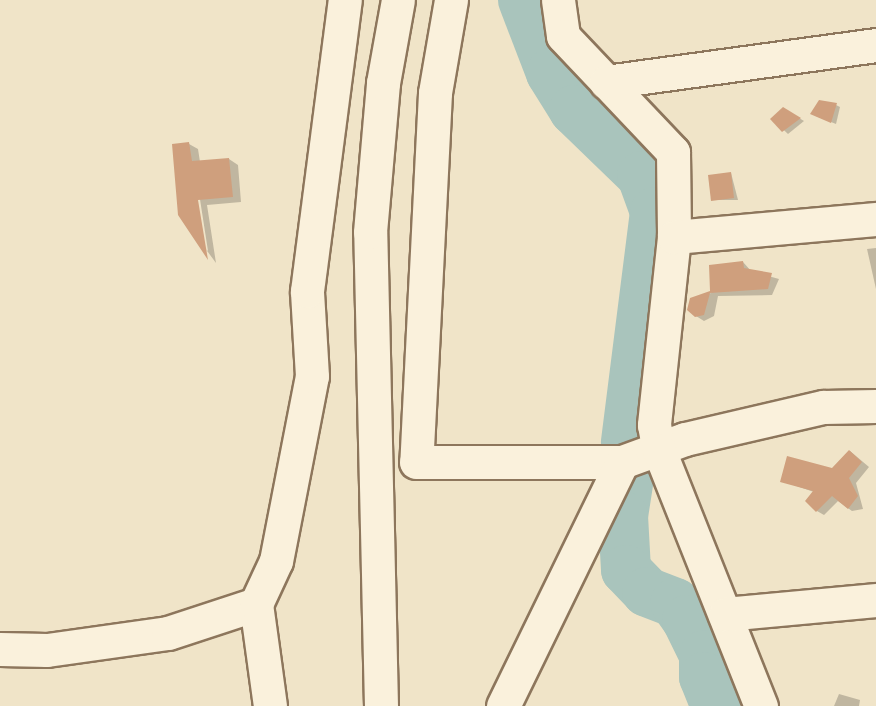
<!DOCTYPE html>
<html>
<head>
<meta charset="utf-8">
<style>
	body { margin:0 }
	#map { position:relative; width:876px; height:706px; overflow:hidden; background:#f0e4c8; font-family:Bitter,serif }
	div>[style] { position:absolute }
	.shadow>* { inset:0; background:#0003 }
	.river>* { height:50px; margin:-25px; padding:0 25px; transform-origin:25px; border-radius:25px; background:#a9c4bc }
	.building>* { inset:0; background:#cf9f7d }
	.roads { filter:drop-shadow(2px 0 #8d765c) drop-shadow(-2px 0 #8d765c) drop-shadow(0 2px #8d765c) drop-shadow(0 -2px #8d765c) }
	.minor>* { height:33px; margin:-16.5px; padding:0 16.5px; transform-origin:16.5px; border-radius:16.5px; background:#faf1dc }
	span { translate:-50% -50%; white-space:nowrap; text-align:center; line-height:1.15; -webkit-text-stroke:4.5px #f7eed8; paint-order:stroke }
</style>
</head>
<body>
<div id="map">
	<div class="shadow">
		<div style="clip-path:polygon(836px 105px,840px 107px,836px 124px,816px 116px)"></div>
		<div style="clip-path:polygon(784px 109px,804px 121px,788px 134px,772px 119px)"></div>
		<div style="clip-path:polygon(evenodd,189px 144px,198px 149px,200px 162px,229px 159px,238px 165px,241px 202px,207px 205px,216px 263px,180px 214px,189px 144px,196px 193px,199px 193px,208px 251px,204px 248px,196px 193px)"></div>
		<div style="clip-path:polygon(731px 173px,738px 200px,713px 200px)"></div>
		<div style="clip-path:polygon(876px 248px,876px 289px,867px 249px)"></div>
		<div style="clip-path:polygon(743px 262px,751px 271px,779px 279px,772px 295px,718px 296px,714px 316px,704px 321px,696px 316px,694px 298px,711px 293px)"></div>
		<div style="clip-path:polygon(850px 451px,869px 467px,856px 483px,863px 509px,852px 511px,838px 501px,824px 515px,817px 511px,814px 492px,782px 481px,832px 470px)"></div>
		<div style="clip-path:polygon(839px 694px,860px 700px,859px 706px,834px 706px)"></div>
	</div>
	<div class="river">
		<div style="left:523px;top:0;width:78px;rotate:69deg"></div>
		<div style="left:551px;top:73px;width:44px;rotate:58.1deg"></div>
		<div style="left:574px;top:110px;width:95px;rotate:44.1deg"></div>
		<div style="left:642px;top:176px;width:38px;rotate:70deg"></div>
		<div style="left:655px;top:212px;width:232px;rotate:97.2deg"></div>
		<div style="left:630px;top:471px;width:46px;rotate:98.8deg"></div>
		<div style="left:623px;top:516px;width:54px;rotate:86.8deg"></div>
		<div style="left:626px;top:570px;width:30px;rotate:46deg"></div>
		<div style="left:647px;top:592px;width:30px;rotate:21deg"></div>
		<div style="left:675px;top:603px;width:21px;rotate:55deg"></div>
		<div style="left:687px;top:620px;width:39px;rotate:64deg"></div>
		<div style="left:704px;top:655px;width:22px;rotate:90deg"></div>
		<div style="left:704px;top:677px;width:31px;rotate:68deg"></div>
	</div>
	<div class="building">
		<div style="clip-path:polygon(819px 100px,837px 103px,831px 123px,810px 114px)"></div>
		<div style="clip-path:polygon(783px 107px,801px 118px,782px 132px,770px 119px)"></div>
		<div style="clip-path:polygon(189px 142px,192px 161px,229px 158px,233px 197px,198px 200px,208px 260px,178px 215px,172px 144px)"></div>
		<div style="clip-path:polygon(731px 172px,734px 198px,711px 201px,708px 175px)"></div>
		<div style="clip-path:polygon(743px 261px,744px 268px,772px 273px,768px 289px,710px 293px,704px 315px,695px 317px,687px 310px,690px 298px,710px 291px,709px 265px)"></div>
		<div style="clip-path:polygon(849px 450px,862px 462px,849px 478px,858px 496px,848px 509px,832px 496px,816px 512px,805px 501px,813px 491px,780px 482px,787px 456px,832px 468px)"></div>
	</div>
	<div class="roads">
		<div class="minor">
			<div style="left:451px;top:0;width:94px;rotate:99.8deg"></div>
			<div style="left:435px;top:93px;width:369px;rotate:92.9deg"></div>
			<div style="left:416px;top:462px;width:206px"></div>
			<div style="left:622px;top:462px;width:67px;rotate:-20.1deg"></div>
			<div style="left:685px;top:439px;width:142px;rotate:-13.1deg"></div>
			<div style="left:823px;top:407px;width:53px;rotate:-1.1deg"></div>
			<div style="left:558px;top:0;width:36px;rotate:82deg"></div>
			<div style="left:563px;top:36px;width:160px;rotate:46.5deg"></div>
			<div style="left:673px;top:152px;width:85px;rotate:89.3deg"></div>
			<div style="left:674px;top:237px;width:189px;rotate:96.1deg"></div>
			<div style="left:654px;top:425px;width:25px;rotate:79deg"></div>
			<div style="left:659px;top:450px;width:276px;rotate:68.3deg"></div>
			<div style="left:606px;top:82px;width:273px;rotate:-7.8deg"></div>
			<div style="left:674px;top:237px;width:203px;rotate:-5.1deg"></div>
			<div style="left:725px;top:614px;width:152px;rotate:-5.3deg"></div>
			<div style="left:0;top:649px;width:47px;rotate:1.2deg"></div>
			<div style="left:47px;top:650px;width:122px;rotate:-8deg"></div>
			<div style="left:168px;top:633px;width:93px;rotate:-18.2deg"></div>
			<div style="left:270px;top:706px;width:103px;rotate:-97.8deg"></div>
			<div style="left:256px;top:604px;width:47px;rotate:-65.1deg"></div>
			<div style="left:276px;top:561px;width:188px;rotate:-79deg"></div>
			<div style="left:312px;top:376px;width:85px;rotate:-93.4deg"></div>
			<div style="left:307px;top:291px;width:293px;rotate:-82.6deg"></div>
			<div style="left:381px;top:706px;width:474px;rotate:-91.3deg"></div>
			<div style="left:370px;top:232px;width:150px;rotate:-85deg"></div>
			<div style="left:383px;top:83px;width:84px;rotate:-79.8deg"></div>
			<div style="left:503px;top:706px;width:271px;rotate:-64deg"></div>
		</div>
	</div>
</div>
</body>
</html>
